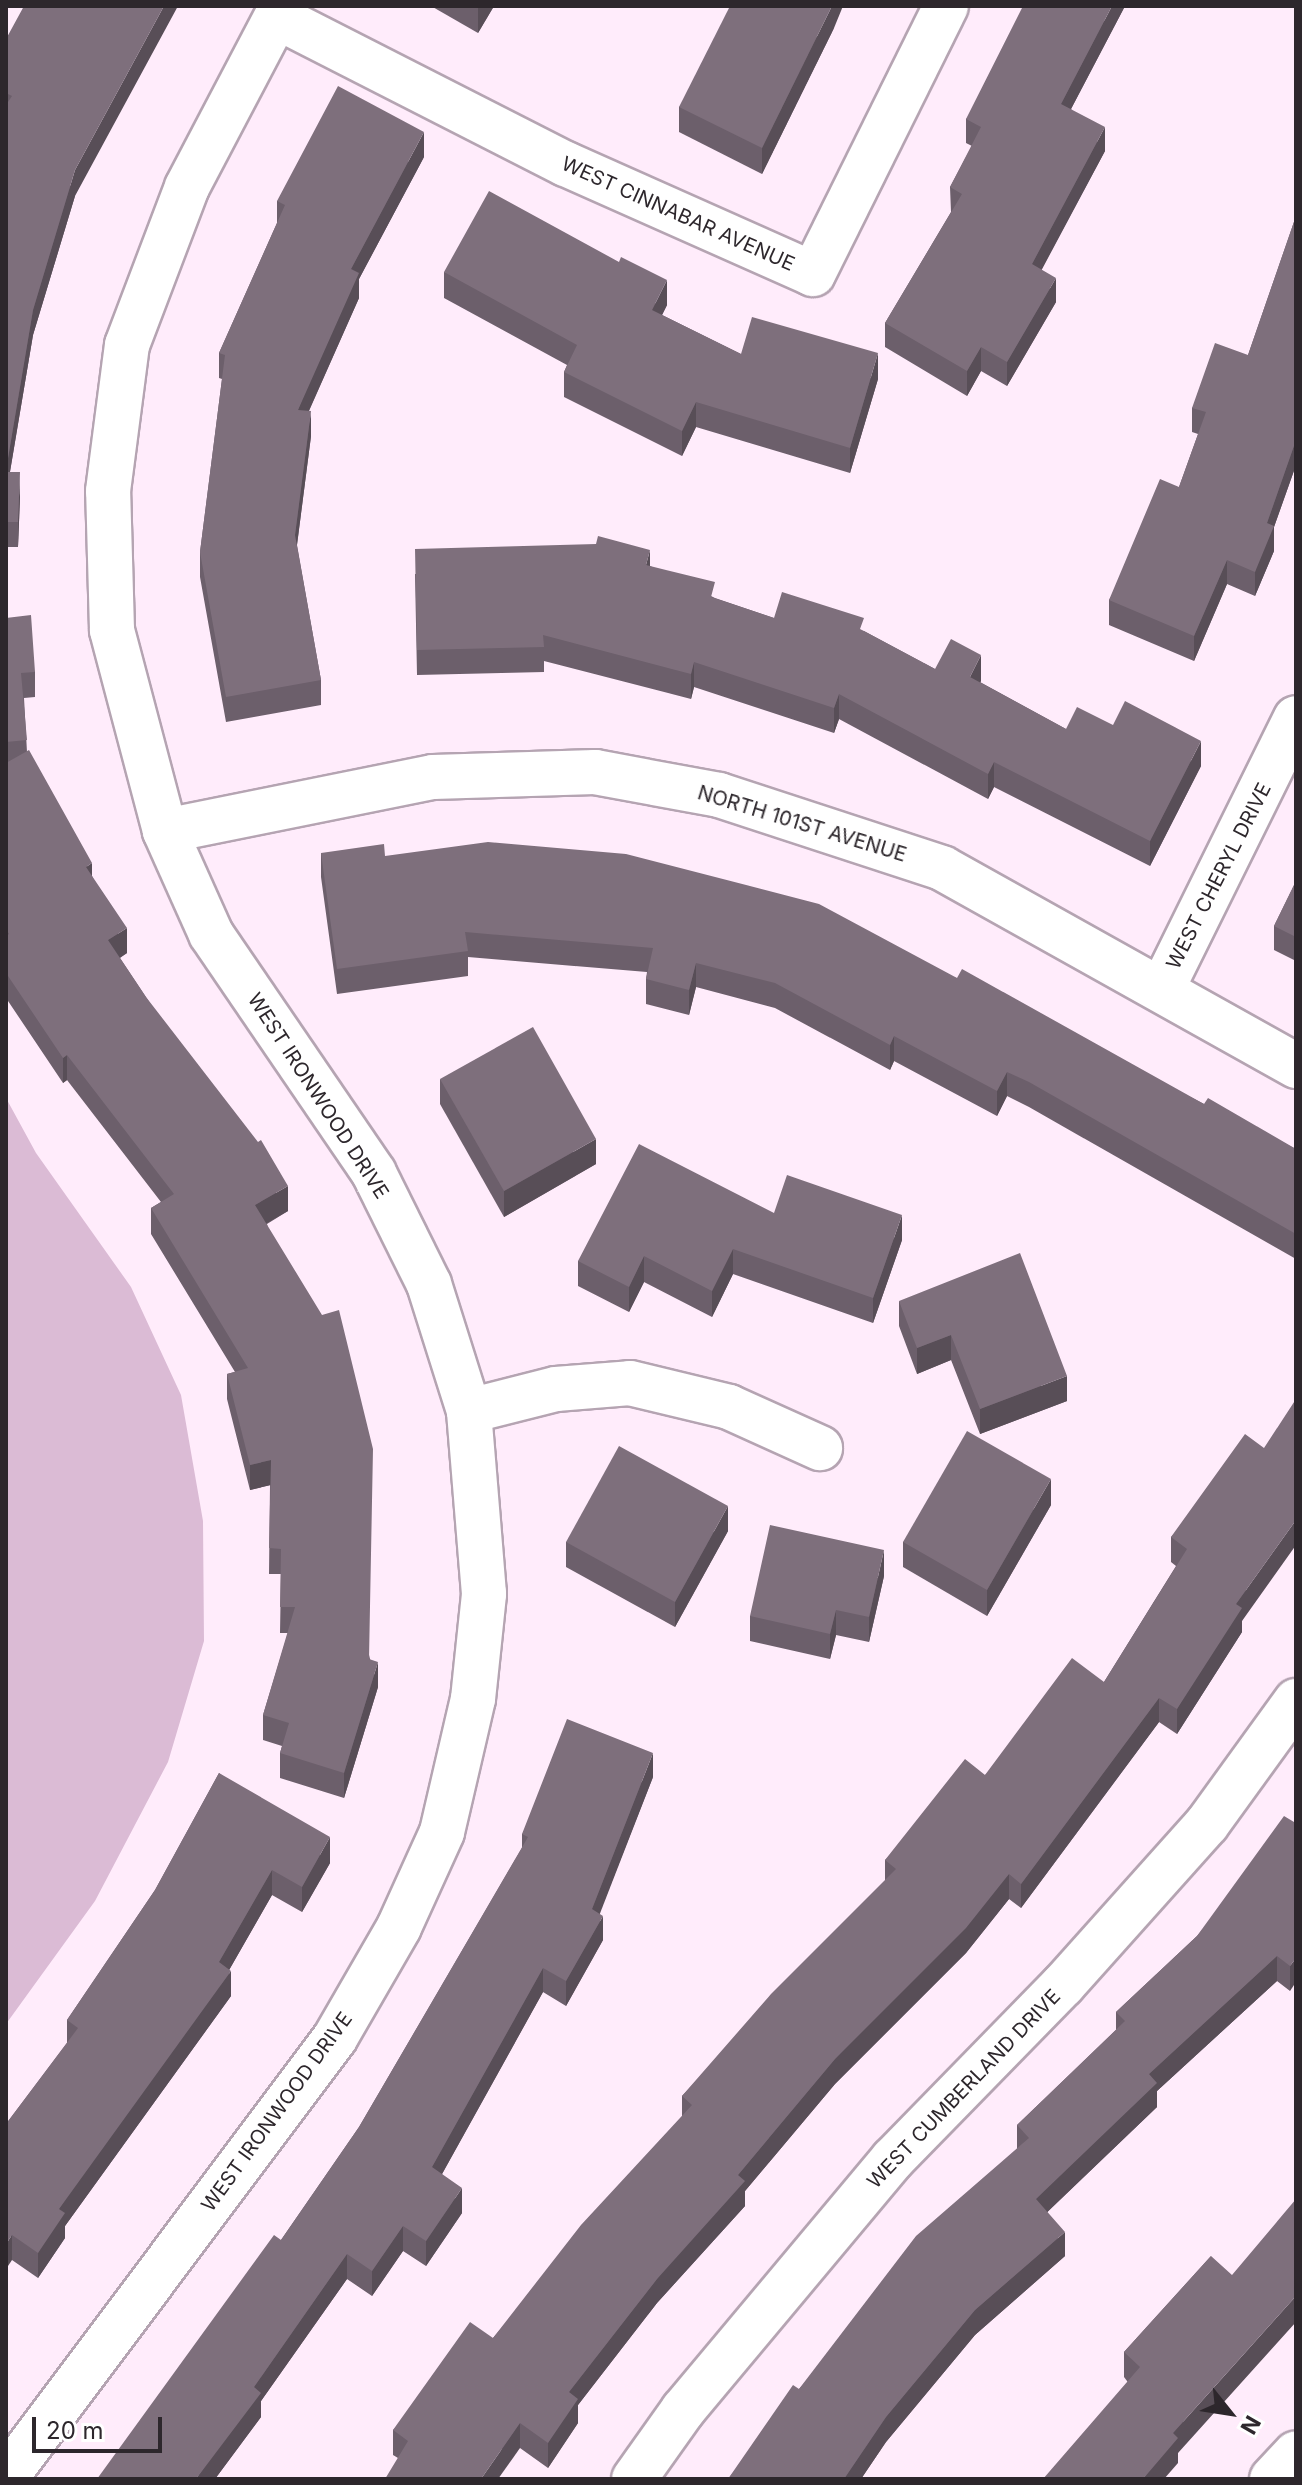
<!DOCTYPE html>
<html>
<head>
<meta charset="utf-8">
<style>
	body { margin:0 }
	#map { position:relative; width:1302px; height:2485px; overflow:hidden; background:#ffecfb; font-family:Inter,sans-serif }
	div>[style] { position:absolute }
	.green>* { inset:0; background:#dbbbd5 }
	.roads { filter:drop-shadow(2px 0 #b5a4b2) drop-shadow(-2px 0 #b5a4b2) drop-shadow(0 2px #b5a4b2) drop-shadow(0 -2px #b5a4b2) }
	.minor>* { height:44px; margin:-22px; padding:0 22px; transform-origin:22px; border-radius:22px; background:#fff }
	.wall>* { inset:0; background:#6c5f6b }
	.shaded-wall>* { inset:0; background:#584e57 }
	.building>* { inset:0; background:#7e6f7c }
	span { translate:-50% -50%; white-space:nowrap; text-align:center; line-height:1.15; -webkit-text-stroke:8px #fff; paint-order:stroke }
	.street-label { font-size:20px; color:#2d272c }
	.frame { position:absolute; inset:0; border:8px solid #2d272c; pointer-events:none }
	.north { position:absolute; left:1190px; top:2373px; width:80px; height:80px; -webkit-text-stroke:6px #fff; paint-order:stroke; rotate:120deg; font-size:22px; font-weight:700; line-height:32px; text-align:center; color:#2d272c }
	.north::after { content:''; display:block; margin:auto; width:28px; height:36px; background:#2d272c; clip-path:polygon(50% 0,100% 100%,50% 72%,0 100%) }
	.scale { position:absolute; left:32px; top:2417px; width:130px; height:36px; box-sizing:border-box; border:4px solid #2d272c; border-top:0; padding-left:10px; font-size:24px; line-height:28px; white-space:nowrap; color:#2d272c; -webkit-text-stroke:6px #fff; paint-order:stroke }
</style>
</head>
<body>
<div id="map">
	<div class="green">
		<div style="clip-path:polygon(6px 1098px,36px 1153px,131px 1287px,181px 1395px,203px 1521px,204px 1641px,168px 1762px,95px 1901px,6px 2024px)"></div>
	</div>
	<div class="roads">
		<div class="minor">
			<div style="left:277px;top:17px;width:324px;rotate:27deg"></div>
			<div style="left:566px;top:164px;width:270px;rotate:24deg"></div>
			<div style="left:813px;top:274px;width:299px;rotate:-63.6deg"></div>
			<div style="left:165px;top:831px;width:273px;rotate:-11.4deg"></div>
			<div style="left:433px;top:777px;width:162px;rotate:-1.8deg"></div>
			<div style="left:595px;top:772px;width:126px;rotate:10.5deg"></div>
			<div style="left:719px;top:795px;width:235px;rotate:18.1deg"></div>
			<div style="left:942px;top:868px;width:406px;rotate:29.2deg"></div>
			<div style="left:1162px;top:989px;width:302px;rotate:-63.7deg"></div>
			<div style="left:469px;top:1411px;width:90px;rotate:-14.2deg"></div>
			<div style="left:556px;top:1389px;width:74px;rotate:-4.6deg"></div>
			<div style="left:630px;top:1383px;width:102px;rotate:13.6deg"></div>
			<div style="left:729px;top:1407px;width:100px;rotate:24.3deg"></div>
			<div style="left:6px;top:2477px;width:549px;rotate:-53.15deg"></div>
			<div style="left:335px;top:2038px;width:128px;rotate:-60deg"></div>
			<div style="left:399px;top:1927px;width:104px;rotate:-65.6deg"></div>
			<div style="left:442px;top:1832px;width:137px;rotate:-76.9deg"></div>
			<div style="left:473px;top:1699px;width:106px;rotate:-84deg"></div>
			<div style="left:484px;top:1594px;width:184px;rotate:-94.7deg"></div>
			<div style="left:469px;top:1411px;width:133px;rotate:-107.5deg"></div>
			<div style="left:429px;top:1284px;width:124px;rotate:-116.4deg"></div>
			<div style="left:374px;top:1173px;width:289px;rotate:-124.3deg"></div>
			<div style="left:211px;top:934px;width:113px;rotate:-114.1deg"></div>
			<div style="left:165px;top:831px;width:208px;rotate:-104.8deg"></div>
			<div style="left:112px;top:630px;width:139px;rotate:-91.6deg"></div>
			<div style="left:108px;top:491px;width:147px;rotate:-82.6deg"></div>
			<div style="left:127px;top:345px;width:169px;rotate:-69.2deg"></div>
			<div style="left:187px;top:187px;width:204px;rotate:-62.3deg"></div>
			<div style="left:634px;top:2479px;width:85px;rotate:-54.6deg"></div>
			<div style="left:683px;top:2410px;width:327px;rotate:-50.1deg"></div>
			<div style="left:893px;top:2159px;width:243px;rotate:-45.7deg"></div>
			<div style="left:1063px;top:1985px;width:216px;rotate:-48.2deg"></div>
			<div style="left:1207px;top:1824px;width:152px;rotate:-54.1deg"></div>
			<div style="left:1272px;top:2479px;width:35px;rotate:-47deg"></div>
		</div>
	</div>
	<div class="wall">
		<div style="clip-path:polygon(431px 6px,494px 6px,478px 33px)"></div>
		<div style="clip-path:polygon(1125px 6px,1071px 109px,1105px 151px,1041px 270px,1056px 302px,1007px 386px,981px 371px,967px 396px,885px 347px,885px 323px,951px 212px,950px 187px,972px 146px,966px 143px,966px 119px)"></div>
		<div style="clip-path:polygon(834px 28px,762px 174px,679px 132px,679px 107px)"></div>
		<div style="clip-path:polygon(6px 39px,75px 196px,33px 335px,10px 472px,20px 497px,18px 547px,6px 547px)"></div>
		<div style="clip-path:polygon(424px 157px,359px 279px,359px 298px,309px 411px,311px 436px,297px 545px,321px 680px,321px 705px,226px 722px,200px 577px,200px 552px,222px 379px,219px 378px,219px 353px,277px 223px,277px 201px)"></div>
		<div style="clip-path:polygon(1296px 216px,1296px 465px,1274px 527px,1274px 551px,1255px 596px,1227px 584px,1194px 661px,1109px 625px,1109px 600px,1179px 487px,1198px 434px,1192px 432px,1192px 408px,1248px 355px)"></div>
		<div style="clip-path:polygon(444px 272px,667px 305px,662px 315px,741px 354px,878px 379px,850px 473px,696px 427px,682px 456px,564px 397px,564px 372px,567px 365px,444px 298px)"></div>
		<div style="clip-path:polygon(650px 566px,715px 598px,774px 618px,864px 631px,935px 669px,981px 681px,980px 682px,1066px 729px,1113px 725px,1201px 766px,1150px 866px,994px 787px,988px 799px,839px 719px,834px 733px,694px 687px,691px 699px,544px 661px,544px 672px,417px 675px,415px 574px)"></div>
		<div style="clip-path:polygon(6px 618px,35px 672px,35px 697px,24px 698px,27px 752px,92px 876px,127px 953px,120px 958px,288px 1211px,267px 1224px,370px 1659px,378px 1687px,344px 1798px,280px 1778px,280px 1753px,282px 1746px,263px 1740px,263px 1715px,288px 1633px,280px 1633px,281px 1574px,269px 1574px,270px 1485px,250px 1490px,227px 1399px,227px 1374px,235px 1372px,151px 1234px,151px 1208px,161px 1202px,67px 1080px,63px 1083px,6px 998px)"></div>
		<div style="clip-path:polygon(321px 853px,385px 856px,957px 978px,1204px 1104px,1296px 1149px,1296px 1259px,1029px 1107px,1007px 1096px,997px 1116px,894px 1061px,890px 1070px,775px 1008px,696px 987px,689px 1015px,646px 1004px,646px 979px,647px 972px,468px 957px,468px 976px,337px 994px,321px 877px)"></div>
		<div style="clip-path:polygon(1296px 881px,1296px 961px,1274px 950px,1274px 926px)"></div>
		<div style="clip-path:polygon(440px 1079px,596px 1164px,504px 1217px,440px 1104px)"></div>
		<div style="clip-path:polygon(774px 1213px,902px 1240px,873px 1323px,733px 1274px,712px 1317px,644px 1282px,629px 1312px,578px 1286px,578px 1261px)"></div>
		<div style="clip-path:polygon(899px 1301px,1067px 1401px,980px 1434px,951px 1360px,917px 1374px,899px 1326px)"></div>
		<div style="clip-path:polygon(1264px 1448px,1242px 1621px,1242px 1632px,1177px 1734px,1159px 1722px,1021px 1908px,1009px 1899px,966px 1953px,835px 2084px,745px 2191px,745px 2206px,657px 2303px,578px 2405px,578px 2423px,548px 2468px,520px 2448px,398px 2458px,393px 2455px,393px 2430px,493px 2338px,682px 2117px,682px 2096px,885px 1881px,885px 1860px,985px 1775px,1104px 1682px,1176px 1566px,1171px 1562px,1171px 1537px)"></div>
		<div style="clip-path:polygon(1051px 1505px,987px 1616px,903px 1567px,903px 1542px)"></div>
		<div style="clip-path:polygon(728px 1531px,675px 1627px,566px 1567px,566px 1542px)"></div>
		<div style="clip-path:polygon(884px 1576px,869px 1642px,836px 1635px,830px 1659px,750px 1641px,750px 1616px)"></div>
		<div style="clip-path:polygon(219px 1773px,330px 1863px,302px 1912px,272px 1895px,229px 1970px,231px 1996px,65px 2226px,65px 2238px,38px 2278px,12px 2260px,6px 2124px,67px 2043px,67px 2020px,155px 1890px)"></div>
		<div style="clip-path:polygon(653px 1777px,599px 1914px,603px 1940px,566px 2006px,543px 1992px,442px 2174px,462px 2213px,426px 2266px,403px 2251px,372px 2296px,347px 2279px,261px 2401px,261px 2417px,215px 2479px,281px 2240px,359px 2127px,522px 1848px,522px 1834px)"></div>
		<div style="clip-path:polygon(1294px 1822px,1290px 1991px,1277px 1981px,1157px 2091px,1157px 2107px,1047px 2212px,1065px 2256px,975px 2335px,886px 2442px,861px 2479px,728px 2479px,799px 2389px,1017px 2149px,1017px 2125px,1116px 2030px,1116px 2012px,1197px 1936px)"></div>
		<div style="clip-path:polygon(1211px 2256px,1178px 2453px,1178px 2463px,1127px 2381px,1124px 2377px,1124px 2352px)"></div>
	</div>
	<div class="shaded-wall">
		<div style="clip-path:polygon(164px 6px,178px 6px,75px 196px,33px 335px,6px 495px,6px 470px,33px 310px,75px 170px)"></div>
		<div style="clip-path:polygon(479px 6px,494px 6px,478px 33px,478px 8px)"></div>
		<div style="clip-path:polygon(832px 6px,843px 6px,834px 28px,762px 174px,762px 148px)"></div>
		<div style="clip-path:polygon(1112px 6px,1125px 6px,1061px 128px,1061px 104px)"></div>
		<div style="clip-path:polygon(1105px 127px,1105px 151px,1032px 288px,1032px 264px)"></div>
		<div style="clip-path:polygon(424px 132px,424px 157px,359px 279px,359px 298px,298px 435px,298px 410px,351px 269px)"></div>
		<div style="clip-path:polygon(1056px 278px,1056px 302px,1007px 386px,1007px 362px)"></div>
		<div style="clip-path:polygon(667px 280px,667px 305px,652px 335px,652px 310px)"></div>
		<div style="clip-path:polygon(981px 347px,981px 371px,967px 396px,967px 371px)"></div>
		<div style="clip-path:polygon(878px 353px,878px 379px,850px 473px,850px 448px)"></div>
		<div style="clip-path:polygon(696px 402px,696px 427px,682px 456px,682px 431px)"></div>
		<div style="clip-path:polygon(311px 411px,311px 436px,295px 560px,295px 535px)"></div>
		<div style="clip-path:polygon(1296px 440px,1296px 465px,1274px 527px,1274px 551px,1255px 596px,1255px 572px,1267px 523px)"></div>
		<div style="clip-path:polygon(20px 472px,20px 497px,18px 547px,18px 522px)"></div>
		<div style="clip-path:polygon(650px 550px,650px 575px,646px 565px)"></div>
		<div style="clip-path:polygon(1227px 560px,1227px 584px,1194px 661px,1194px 636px)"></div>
		<div style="clip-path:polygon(981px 655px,981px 681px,970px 702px,970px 677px)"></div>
		<div style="clip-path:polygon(694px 662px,694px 687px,691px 699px,691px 674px)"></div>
		<div style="clip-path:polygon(839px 694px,839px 719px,834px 733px,834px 708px)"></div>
		<div style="clip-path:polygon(1201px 741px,1201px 766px,1150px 866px,1150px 841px)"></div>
		<div style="clip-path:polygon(994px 762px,994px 787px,988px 799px,988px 774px)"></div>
		<div style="clip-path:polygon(92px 863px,92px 888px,86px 867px)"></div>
		<div style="clip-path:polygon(127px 928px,127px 953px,108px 965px,108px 940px)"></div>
		<div style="clip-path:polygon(696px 963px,696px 987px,689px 1015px,689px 990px)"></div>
		<div style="clip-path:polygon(894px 1036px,894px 1061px,890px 1070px,890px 1045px)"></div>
		<div style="clip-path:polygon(67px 1055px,67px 1080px,63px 1083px,63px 1058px)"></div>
		<div style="clip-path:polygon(1007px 1072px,1007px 1096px,997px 1116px,997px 1091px)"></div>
		<div style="clip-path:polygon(596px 1139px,596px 1164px,504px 1217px,504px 1191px)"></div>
		<div style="clip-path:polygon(288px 1186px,288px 1211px,255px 1230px,255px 1205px)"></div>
		<div style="clip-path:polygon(902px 1215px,902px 1240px,873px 1323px,873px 1298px)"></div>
		<div style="clip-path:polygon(733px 1249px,733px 1274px,712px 1317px,712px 1291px)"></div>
		<div style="clip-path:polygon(644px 1256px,644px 1282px,629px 1312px,629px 1287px)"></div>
		<div style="clip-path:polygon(951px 1335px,951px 1360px,917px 1374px,917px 1348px)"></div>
		<div style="clip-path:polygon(1067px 1376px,1067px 1401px,980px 1434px,980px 1409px)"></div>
		<div style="clip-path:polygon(271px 1460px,271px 1485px,250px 1490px,250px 1465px)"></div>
		<div style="clip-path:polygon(1051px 1479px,1051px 1505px,987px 1616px,987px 1590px)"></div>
		<div style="clip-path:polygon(728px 1506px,728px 1531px,675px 1627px,675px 1602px)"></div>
		<div style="clip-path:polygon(1296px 1520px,1296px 1545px,1242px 1621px,1242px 1632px,1177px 1734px,1177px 1709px,1236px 1604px)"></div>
		<div style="clip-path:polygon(884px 1550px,884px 1576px,869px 1642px,869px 1617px)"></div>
		<div style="clip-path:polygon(836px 1610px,836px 1635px,830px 1659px,830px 1634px)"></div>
		<div style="clip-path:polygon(378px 1662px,378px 1687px,344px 1798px,344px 1773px)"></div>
		<div style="clip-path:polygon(1159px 1698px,1159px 1722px,1021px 1908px,1021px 1884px)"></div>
		<div style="clip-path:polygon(653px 1753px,653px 1777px,592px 1934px,592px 1909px)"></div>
		<div style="clip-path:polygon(330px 1837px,330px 1863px,302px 1912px,302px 1887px)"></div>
		<div style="clip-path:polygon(272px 1870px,272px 1895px,220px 1986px,231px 1971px,231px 1996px,65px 2226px,65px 2238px,38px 2278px,38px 2253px,59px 2209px,219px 1962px)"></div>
		<div style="clip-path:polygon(1009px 1874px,1009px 1899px,966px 1953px,835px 2084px,745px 2191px,745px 2206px,657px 2303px,578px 2405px,578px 2423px,548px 2468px,548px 2443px,569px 2392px,738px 2175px,835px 2059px)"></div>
		<div style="clip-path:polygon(603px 1916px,603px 1940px,566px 2006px,566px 1981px)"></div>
		<div style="clip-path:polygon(1277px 1956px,1277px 1981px,1157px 2091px,1157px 2107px,1036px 2223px,1036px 2199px,1149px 2074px)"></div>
		<div style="clip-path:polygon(1296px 1958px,1296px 1982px,1290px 1991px,1290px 1966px)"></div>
		<div style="clip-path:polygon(543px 1968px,543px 1992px,432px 2192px,432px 2167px)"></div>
		<div style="clip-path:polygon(462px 2188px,462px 2213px,426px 2266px,426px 2241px)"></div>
		<div style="clip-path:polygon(403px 2226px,403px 2251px,372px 2296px,372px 2271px)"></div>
		<div style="clip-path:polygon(1065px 2232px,1065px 2256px,975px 2335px,886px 2442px,861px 2479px,844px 2479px,886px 2417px,975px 2310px)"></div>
		<div style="clip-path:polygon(12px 2235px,12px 2260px,6px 2269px,6px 2244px)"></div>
		<div style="clip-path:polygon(347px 2254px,347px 2279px,261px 2401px,261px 2417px,215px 2479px,196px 2479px,254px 2387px)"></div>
		<div style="clip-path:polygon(1296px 2296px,1296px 2322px,1178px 2453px,1178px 2463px,1164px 2479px,1143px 2479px,1173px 2433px)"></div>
		<div style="clip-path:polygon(520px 2423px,520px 2448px,498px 2479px,481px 2479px)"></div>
	</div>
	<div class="building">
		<div style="clip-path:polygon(24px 6px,164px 6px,75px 170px,33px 310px,6px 470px,6px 105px,12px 96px,6px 93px,6px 39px)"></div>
		<div style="clip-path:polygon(730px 6px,832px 6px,762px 148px,679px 107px)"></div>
		<div style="clip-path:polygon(1023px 6px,1112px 6px,1061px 104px,1105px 127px,1032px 264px,1056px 278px,1007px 362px,981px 347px,967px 371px,885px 323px,962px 194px,950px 187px,981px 127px,966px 119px)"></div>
		<div style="clip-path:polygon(338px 86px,424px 132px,351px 269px,359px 273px,298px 410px,311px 411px,295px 535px,321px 680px,226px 697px,200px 552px,225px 355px,219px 353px,285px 205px,277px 201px)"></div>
		<div style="clip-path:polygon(489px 191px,619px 262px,621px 257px,667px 280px,652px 310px,741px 354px,752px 317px,878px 353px,850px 448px,696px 402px,682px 431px,564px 372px,577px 345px,444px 272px)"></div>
		<div style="clip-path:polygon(1296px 216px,1296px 440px,1267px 523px,1274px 526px,1255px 572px,1227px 560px,1194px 636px,1109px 600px,1160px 479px,1179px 487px,1206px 412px,1192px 408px,1215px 343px,1248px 355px)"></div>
		<div style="clip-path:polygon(6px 472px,20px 472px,18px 522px,6px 522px)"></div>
		<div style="clip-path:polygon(598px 536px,650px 550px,646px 565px,715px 582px,711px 597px,774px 618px,782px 592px,864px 618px,860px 629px,935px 669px,951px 639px,981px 655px,970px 677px,1066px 729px,1077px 707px,1113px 725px,1125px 701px,1201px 741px,1150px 841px,994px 762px,988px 774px,839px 694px,834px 708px,694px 662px,691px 674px,543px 635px,544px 647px,417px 650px,415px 549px,596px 544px)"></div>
		<div style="clip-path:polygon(31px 615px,35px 672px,21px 673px,27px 740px,6px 742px,6px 618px)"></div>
		<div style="clip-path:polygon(29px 750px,92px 863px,86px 867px,127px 928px,108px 940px,146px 997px,258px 1142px,261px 1140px,288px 1186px,255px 1205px,322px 1315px,339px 1310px,373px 1449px,369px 1659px,378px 1662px,344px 1773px,280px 1753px,289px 1723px,263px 1715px,295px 1607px,280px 1607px,281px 1549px,269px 1548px,271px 1460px,250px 1465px,227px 1374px,248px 1368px,151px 1208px,174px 1194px,67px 1055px,63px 1058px,6px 973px,6px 936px,9px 934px,6px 929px,6px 763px)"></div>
		<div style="clip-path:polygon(488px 842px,626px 854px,819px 904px,957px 978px,962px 969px,1204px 1104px,1208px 1098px,1296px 1149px,1296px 1234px,1029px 1082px,1007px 1072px,997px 1091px,894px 1036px,890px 1045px,775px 983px,696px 963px,689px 990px,646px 979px,653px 948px,465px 932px,468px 951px,337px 969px,321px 853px,384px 844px,385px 856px)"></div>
		<div style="clip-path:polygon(1296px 881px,1296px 937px,1274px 926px)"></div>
		<div style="clip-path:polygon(533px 1027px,596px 1139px,504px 1191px,440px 1079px)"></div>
		<div style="clip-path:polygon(639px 1144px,774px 1213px,787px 1175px,902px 1215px,873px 1298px,733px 1249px,712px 1291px,644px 1256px,629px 1287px,578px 1261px)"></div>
		<div style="clip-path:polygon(1020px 1253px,1067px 1376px,980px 1409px,951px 1335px,917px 1348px,899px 1301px)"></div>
		<div style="clip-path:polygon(1296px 1399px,1296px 1520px,1236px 1604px,1242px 1608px,1177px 1709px,1159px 1698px,1021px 1884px,1009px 1874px,966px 1928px,835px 2059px,738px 2175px,745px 2181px,657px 2279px,569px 2392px,578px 2399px,548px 2443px,520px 2423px,481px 2479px,385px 2479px,408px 2441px,393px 2430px,470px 2322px,493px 2338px,581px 2225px,692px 2105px,682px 2096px,771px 1994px,896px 1869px,885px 1860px,965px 1759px,985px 1775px,1072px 1658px,1104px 1682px,1187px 1549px,1171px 1537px,1245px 1434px,1264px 1448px)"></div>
		<div style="clip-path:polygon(967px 1431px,1051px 1479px,987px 1590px,903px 1542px)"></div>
		<div style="clip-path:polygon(619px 1446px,728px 1506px,675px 1602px,566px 1542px)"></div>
		<div style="clip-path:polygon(770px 1525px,884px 1550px,869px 1617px,836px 1610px,830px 1634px,750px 1616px)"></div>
		<div style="clip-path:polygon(567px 1719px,653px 1753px,592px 1909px,603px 1916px,566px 1981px,543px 1968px,432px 2167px,462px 2188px,426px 2241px,403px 2226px,372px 2271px,347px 2254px,254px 2387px,261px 2393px,196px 2479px,97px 2479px,274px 2235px,281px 2240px,359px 2127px,528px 1837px,522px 1834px)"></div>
		<div style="clip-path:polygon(219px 1773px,330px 1837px,302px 1887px,272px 1870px,219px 1962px,231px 1971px,59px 2209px,65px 2213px,38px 2253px,12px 2235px,6px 2244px,6px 2124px,78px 2028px,67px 2020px,155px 1890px)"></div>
		<div style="clip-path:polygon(1284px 1816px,1294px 1822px,1296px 1820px,1296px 1958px,1290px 1966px,1277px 1956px,1149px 2074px,1157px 2083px,1036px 2199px,1065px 2232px,975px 2310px,886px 2417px,844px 2479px,728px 2479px,793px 2385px,799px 2389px,916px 2236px,1029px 2138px,1017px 2125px,1125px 2021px,1116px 2012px,1197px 1936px)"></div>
		<div style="clip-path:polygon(1296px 2199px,1296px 2296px,1173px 2433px,1178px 2438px,1143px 2479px,1043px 2479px,1140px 2367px,1124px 2352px,1211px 2256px,1232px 2275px)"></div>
	</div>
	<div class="street-label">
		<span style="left:678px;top:214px;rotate:24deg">WEST CINNABAR AVENUE</span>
		<span style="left:802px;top:824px;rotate:17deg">NORTH 101ST AVENUE</span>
		<span style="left:1219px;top:876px;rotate:-63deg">WEST CHERYL DRIVE</span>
		<span style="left:318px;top:1096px;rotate:57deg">WEST IRONWOOD DRIVE</span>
		<span style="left:964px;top:2089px;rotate:-46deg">WEST CUMBERLAND DRIVE</span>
		<span style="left:277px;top:2112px;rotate:-54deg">WEST IRONWOOD DRIVE</span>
	</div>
	<div class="frame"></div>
	<div class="north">N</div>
	<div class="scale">20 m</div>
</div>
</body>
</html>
